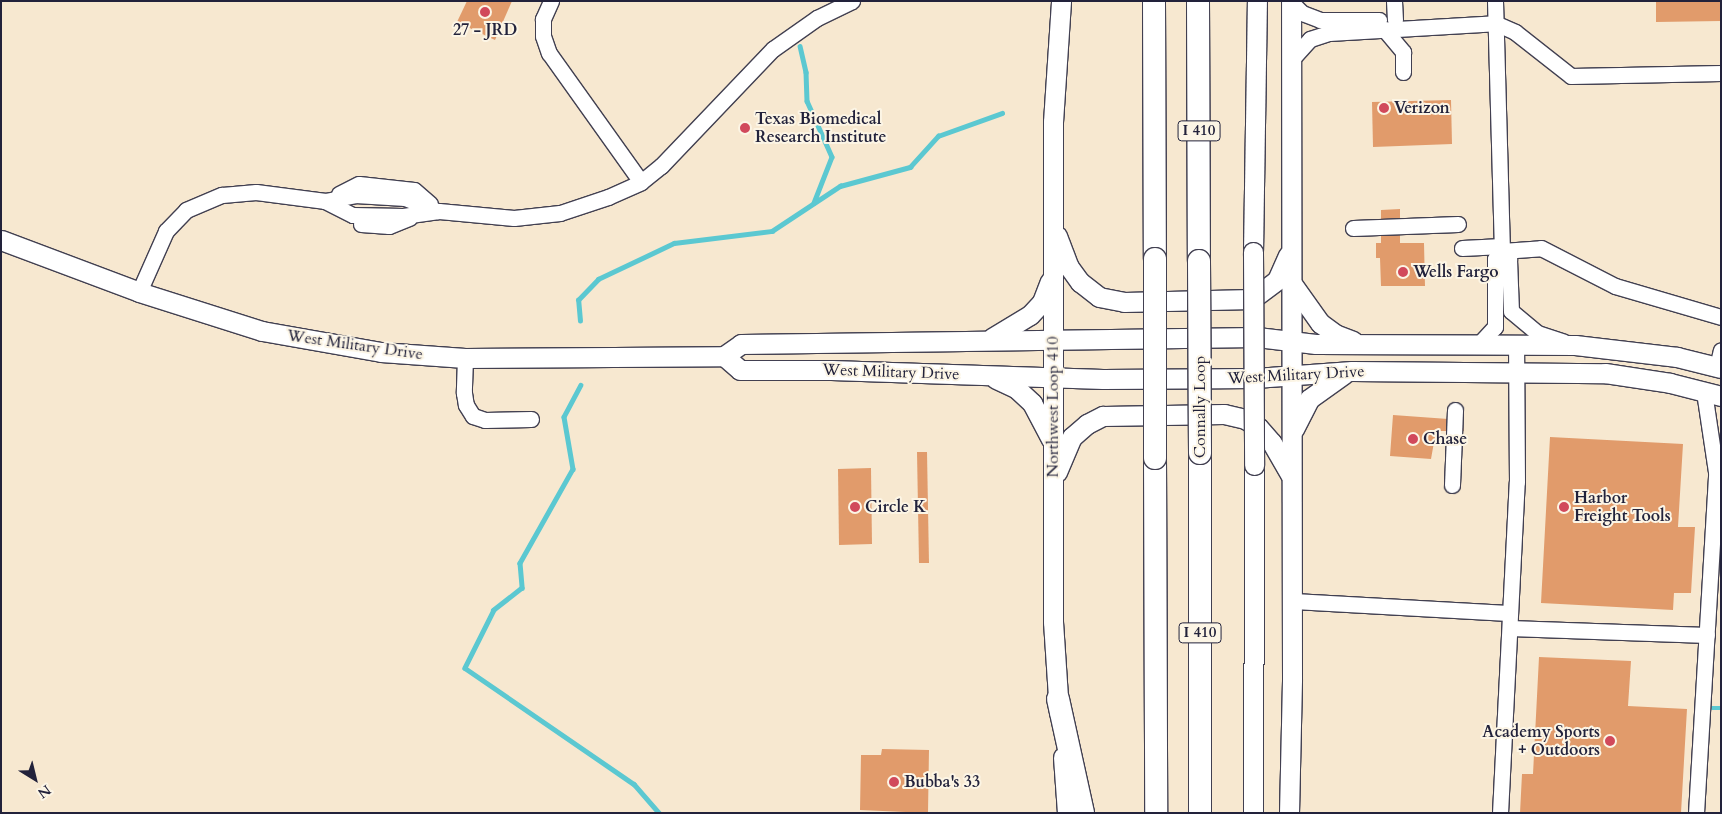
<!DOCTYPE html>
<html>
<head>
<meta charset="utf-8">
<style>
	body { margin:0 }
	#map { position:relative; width:1722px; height:814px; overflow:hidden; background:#f7e8d0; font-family:Cardo,serif }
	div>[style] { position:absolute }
	.stream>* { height:4.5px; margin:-2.25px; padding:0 2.25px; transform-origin:2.25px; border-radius:2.25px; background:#5bc8d1 }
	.building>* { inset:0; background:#e19b6b }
	.roads { filter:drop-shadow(1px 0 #424051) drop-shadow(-1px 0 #424051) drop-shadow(0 1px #424051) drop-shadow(0 -1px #424051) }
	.minor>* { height:15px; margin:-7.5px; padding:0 7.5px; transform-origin:7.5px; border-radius:7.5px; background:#fff }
	.major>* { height:19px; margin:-9.5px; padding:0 9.5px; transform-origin:9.5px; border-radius:9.5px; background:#fff }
	.highway>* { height:22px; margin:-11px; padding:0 11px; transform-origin:11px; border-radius:11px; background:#fff }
	.bridges { filter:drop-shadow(1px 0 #424051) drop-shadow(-1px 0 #424051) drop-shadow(0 1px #424051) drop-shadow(0 -1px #424051) }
	.major-bridge>* { height:19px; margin:-9.5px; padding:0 9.5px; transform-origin:9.5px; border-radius:9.5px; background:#fff }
	.highway-bridge>* { height:22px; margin:-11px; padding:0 11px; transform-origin:11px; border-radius:11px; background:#fff }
	.dots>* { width:14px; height:14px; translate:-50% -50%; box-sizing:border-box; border:2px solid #fcf5e5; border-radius:50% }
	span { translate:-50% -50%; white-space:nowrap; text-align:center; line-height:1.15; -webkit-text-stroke:4px #fcf5e5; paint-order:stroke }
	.shield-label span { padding:1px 4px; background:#fcf5e5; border:1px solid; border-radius:4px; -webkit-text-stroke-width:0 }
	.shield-label { font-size:15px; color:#22223b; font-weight:700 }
	.poi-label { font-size:16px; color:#22223b; font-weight:700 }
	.left { translate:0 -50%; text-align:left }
	.right { translate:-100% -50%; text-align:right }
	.street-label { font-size:16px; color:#22223b }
	.frame { position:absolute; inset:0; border:2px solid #22223b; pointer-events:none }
	.north { position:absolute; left:10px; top:754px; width:50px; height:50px; -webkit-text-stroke:4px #fcf5e5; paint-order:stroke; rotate:144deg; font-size:14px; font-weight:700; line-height:20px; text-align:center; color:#22223b }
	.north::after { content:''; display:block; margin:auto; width:18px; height:22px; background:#22223b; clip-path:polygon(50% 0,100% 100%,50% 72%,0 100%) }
</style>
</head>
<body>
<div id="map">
	<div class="stream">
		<div style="left:800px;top:46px;width:27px;rotate:77deg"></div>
		<div style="left:806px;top:72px;width:29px;rotate:88deg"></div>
		<div style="left:807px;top:101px;width:61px;rotate:65.9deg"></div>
		<div style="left:832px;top:157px;width:49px;rotate:111.4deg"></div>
		<div style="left:580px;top:321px;width:21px;rotate:-95deg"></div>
		<div style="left:578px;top:300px;width:29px;rotate:-46deg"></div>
		<div style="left:598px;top:279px;width:84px;rotate:-25.3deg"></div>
		<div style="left:674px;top:243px;width:99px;rotate:-7deg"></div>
		<div style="left:772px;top:231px;width:82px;rotate:-33.5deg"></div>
		<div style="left:840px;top:186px;width:73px;rotate:-15.2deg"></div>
		<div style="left:910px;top:167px;width:42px;rotate:-47.9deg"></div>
		<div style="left:938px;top:136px;width:68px;rotate:-19.8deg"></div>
		<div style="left:581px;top:385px;width:36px;rotate:118deg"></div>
		<div style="left:564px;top:417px;width:53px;rotate:80.2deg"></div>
		<div style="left:573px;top:469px;width:108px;rotate:119.4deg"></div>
		<div style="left:520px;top:563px;width:25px;rotate:85deg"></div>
		<div style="left:522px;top:588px;width:36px;rotate:142deg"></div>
		<div style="left:494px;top:610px;width:65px;rotate:116.6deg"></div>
		<div style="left:465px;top:668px;width:205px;rotate:34.5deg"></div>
		<div style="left:634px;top:784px;width:38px;rotate:49deg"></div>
		<div style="left:1712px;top:708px;width:9px"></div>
	</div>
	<div class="building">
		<div style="clip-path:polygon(467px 1px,512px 1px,495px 40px,457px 22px)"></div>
		<div style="clip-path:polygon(1656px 1px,1721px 1px,1721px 21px,1656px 22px)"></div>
		<div style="clip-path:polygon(1451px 100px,1452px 144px,1373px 147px,1372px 102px)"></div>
		<div style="clip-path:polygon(1400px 209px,1400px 243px,1424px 243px,1425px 286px,1381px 286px,1380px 258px,1376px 258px,1376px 243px,1381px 243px,1381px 210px)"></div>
		<div style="clip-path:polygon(1393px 415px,1462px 420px,1464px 431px,1436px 431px,1431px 459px,1390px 456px)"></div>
		<div style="clip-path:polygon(1550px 437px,1683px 444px,1678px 527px,1695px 527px,1691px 593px,1674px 593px,1673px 610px,1541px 603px)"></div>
		<div style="clip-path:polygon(917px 452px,927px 452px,929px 563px,919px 563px)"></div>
		<div style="clip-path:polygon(871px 468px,872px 544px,839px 545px,838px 469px)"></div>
		<div style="clip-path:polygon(1539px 657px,1631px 661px,1628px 706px,1687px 709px,1681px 813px,1520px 813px,1522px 774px,1533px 774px)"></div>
		<div style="clip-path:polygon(882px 749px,929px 750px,928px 813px,860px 810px,861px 755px,881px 755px)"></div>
	</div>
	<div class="roads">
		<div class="minor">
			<div style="left:551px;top:1px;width:20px;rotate:114deg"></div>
			<div style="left:543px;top:19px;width:17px;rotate:90deg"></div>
			<div style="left:543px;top:36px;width:18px;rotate:71deg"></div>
			<div style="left:549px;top:53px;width:158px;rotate:54.5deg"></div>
			<div style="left:1394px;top:1px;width:19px;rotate:87deg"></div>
			<div style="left:1495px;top:1px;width:250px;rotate:88.4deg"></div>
			<div style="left:1502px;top:251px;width:11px;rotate:49deg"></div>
			<div style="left:1509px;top:259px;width:52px;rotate:87.8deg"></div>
			<div style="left:1511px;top:311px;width:34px;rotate:40deg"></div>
			<div style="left:1537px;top:333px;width:28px;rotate:18deg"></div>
			<div style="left:1291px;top:2px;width:16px;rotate:45deg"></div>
			<div style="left:1302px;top:13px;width:19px;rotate:21deg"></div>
			<div style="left:1320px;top:20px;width:59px"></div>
			<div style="left:1384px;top:29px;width:30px;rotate:50deg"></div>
			<div style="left:1403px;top:52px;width:20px;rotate:90deg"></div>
			<div style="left:1292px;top:59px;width:27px;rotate:-48deg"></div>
			<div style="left:1310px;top:39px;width:20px;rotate:-18deg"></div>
			<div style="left:1329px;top:33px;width:166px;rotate:-3.4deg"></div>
			<div style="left:1495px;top:23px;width:22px;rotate:24deg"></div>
			<div style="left:1515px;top:32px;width:71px;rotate:38.2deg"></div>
			<div style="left:1571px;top:76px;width:150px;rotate:-1.1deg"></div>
			<div style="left:339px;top:194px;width:22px;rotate:-27deg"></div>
			<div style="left:359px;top:184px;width:55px;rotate:6.2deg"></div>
			<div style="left:414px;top:190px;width:21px;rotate:41deg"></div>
			<div style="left:325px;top:201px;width:31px;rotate:27deg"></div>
			<div style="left:353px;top:215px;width:50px;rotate:1.1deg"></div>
			<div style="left:403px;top:216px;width:36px;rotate:-8deg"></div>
			<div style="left:439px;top:211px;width:75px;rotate:5.3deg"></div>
			<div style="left:514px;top:218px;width:46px;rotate:-6.2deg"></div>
			<div style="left:560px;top:213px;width:51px;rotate:-18.4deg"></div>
			<div style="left:608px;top:197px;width:36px;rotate:-24deg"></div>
			<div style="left:641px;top:182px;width:26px;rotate:-39deg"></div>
			<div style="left:661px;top:166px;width:162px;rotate:-46.3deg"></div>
			<div style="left:773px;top:49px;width:54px;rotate:-35.2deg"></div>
			<div style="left:817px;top:18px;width:39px;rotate:-26deg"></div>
			<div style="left:361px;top:224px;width:28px;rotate:4deg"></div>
			<div style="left:389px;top:226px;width:22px;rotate:-22deg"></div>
			<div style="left:1353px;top:228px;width:105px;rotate:-2.2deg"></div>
			<div style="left:1462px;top:248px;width:40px;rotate:-2.9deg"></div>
			<div style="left:139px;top:292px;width:67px;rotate:-66.1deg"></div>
			<div style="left:166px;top:231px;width:29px;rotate:-46deg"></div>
			<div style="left:186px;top:210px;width:39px;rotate:-23deg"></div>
			<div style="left:222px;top:195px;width:34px;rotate:-5deg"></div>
			<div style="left:256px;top:192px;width:70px;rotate:7.4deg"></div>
			<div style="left:325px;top:201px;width:31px;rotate:-11deg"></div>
			<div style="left:355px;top:195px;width:50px;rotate:3.4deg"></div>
			<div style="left:405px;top:198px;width:35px;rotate:22deg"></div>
			<div style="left:1478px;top:345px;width:25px;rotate:-47deg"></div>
			<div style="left:1495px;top:327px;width:68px;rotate:-90deg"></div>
			<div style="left:1495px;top:259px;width:11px;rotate:-49deg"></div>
			<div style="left:1502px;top:251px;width:39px;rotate:-4deg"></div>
			<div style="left:1541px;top:248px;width:83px;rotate:27.2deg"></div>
			<div style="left:1615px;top:286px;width:110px;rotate:16.3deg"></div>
			<div style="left:465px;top:358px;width:35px;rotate:92deg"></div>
			<div style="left:464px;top:393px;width:12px;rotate:81deg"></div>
			<div style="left:466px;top:405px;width:13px;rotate:58deg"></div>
			<div style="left:473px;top:416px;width:13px;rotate:18deg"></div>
			<div style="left:485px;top:420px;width:46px;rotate:-1.2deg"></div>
			<div style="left:1717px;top:367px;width:17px;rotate:-77deg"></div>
			<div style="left:1452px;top:485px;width:75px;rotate:-87.7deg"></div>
			<div style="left:1292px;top:601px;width:218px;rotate:3.2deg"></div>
			<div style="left:1510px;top:628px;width:197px;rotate:2deg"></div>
			<div style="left:1500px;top:813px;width:331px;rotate:-87.1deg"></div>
			<div style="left:1517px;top:482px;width:137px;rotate:-90.4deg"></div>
			<div style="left:1696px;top:813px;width:342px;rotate:-86.6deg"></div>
			<div style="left:1716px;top:472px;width:81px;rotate:-98.5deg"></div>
		</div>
		<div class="major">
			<div style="left:1057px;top:236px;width:33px;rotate:69deg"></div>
			<div style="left:1069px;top:267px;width:19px;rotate:54deg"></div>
			<div style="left:1080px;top:282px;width:24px;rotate:38deg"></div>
			<div style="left:1099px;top:297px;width:25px;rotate:11deg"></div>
			<div style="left:1124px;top:302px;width:128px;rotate:-1.3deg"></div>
			<div style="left:1252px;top:299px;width:31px;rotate:-37deg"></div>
			<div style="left:1277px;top:280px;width:27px;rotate:-66deg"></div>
			<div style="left:1px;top:240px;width:147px;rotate:20.6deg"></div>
			<div style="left:139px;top:292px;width:129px;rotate:17.6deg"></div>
			<div style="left:262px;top:331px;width:121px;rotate:10deg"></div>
			<div style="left:381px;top:352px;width:84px;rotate:4.1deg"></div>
			<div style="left:465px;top:358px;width:259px;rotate:-0.4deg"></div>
			<div style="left:724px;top:356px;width:21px;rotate:-35deg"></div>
			<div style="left:741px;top:344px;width:516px;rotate:-0.78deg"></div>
			<div style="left:1257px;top:337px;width:59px;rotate:6.8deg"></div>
			<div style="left:1316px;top:344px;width:259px;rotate:0.2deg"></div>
			<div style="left:1575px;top:345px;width:103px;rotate:6.7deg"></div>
			<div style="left:1677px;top:357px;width:45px;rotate:14deg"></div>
			<div style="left:1253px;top:252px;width:251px;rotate:-89.1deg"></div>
			<div style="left:1293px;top:285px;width:47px;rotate:54.6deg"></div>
			<div style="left:1320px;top:323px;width:19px;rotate:36deg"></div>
			<div style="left:1335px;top:334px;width:19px;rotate:21deg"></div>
			<div style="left:992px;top:338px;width:44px;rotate:-31.2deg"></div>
			<div style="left:1030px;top:315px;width:18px;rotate:-47deg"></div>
			<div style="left:1042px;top:302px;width:22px;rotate:-69deg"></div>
			<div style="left:724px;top:356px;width:21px;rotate:41deg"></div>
			<div style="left:740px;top:370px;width:91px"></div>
			<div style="left:831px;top:370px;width:272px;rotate:1.9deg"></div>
			<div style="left:1103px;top:379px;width:152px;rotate:-0.4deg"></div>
			<div style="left:1255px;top:378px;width:97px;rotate:-4.1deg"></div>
			<div style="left:1352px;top:371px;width:253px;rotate:0.5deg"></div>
			<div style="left:1605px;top:373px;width:66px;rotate:8.7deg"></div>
			<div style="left:1670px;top:383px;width:53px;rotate:14.3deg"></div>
			<div style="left:996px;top:379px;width:23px;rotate:25deg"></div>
			<div style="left:1017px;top:389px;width:21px;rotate:43deg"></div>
			<div style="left:1032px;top:403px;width:41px;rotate:62.2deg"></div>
			<div style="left:1294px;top:429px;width:34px;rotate:-63deg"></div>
			<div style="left:1309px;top:399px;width:43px;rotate:-35.5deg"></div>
			<div style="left:1057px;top:472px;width:38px;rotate:-67deg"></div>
			<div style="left:1072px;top:437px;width:20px;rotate:-41deg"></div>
			<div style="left:1087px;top:424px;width:18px;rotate:-27deg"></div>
			<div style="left:1103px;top:416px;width:121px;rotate:-0.9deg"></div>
			<div style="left:1224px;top:414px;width:22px;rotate:13deg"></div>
			<div style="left:1245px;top:419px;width:15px;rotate:32deg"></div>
			<div style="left:1258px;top:427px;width:21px;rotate:49deg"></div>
			<div style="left:1272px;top:443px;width:36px;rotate:60deg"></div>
			<div style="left:1059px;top:712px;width:90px;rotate:-93.8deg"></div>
			<div style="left:1053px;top:622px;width:500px;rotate:-90deg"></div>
			<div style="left:1053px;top:122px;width:121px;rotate:-86.2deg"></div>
			<div style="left:1063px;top:757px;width:56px;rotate:85.9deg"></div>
			<div style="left:1253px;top:813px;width:348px;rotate:-89.8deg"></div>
			<div style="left:1289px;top:813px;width:134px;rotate:-88.7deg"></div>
			<div style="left:1292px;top:679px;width:678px;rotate:-90.08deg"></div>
		</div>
		<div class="highway">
			<div style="left:1154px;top:1px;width:258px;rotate:89.8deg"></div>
			<div style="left:1198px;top:1px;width:260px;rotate:89.8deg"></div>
			<div style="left:1200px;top:453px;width:360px;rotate:90deg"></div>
			<div style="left:1155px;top:458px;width:355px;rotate:89.8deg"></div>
			<div style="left:1058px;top:699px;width:117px;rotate:77.6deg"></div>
		</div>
	</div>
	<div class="bridges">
		<div class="major-bridge">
			<div style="left:1253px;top:252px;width:213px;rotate:89.7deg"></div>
		</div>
		<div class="highway-bridge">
			<div style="left:1199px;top:261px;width:192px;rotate:89.7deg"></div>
			<div style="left:1155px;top:458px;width:199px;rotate:-90deg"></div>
		</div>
	</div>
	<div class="dots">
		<div style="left:485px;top:12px;background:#d1495b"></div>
		<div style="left:1384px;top:108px;background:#d1495b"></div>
		<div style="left:745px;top:128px;background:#d1495b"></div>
		<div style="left:1403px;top:272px;background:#d1495b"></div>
		<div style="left:1413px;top:439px;background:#d1495b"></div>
		<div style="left:855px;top:507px;background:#d1495b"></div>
		<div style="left:1564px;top:507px;background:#d1495b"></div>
		<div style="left:1610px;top:741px;background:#d1495b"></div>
		<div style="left:894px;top:782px;background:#d1495b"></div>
	</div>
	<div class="shield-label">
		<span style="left:1199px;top:131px">I 410</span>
		<span style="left:1200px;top:633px">I 410</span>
	</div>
	<div class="poi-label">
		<span style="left:485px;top:30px">27 - JRD</span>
		<span class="left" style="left:1394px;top:108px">Verizon</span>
		<span class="left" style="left:755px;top:128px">Texas Biomedical<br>Research Institute</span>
		<span class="left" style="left:1413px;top:272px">Wells Fargo</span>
		<span class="left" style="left:1423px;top:439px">Chase</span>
		<span class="left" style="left:1574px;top:507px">Harbor<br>Freight Tools</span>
		<span class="left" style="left:865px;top:507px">Circle K</span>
		<span class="right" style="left:1600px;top:741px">Academy Sports<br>+ Outdoors</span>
		<span class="left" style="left:904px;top:782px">Bubba's 33</span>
	</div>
	<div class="street-label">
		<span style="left:355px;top:345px;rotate:8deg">West Military Drive</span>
		<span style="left:891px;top:372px;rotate:2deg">West Military Drive</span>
		<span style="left:1296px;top:375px;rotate:-3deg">West Military Drive</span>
		<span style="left:1053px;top:407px;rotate:-90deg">Northwest Loop 410</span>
		<span style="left:1200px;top:407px;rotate:-90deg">Connally Loop</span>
	</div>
	<div class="frame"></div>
	<div class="north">N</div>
</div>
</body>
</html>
